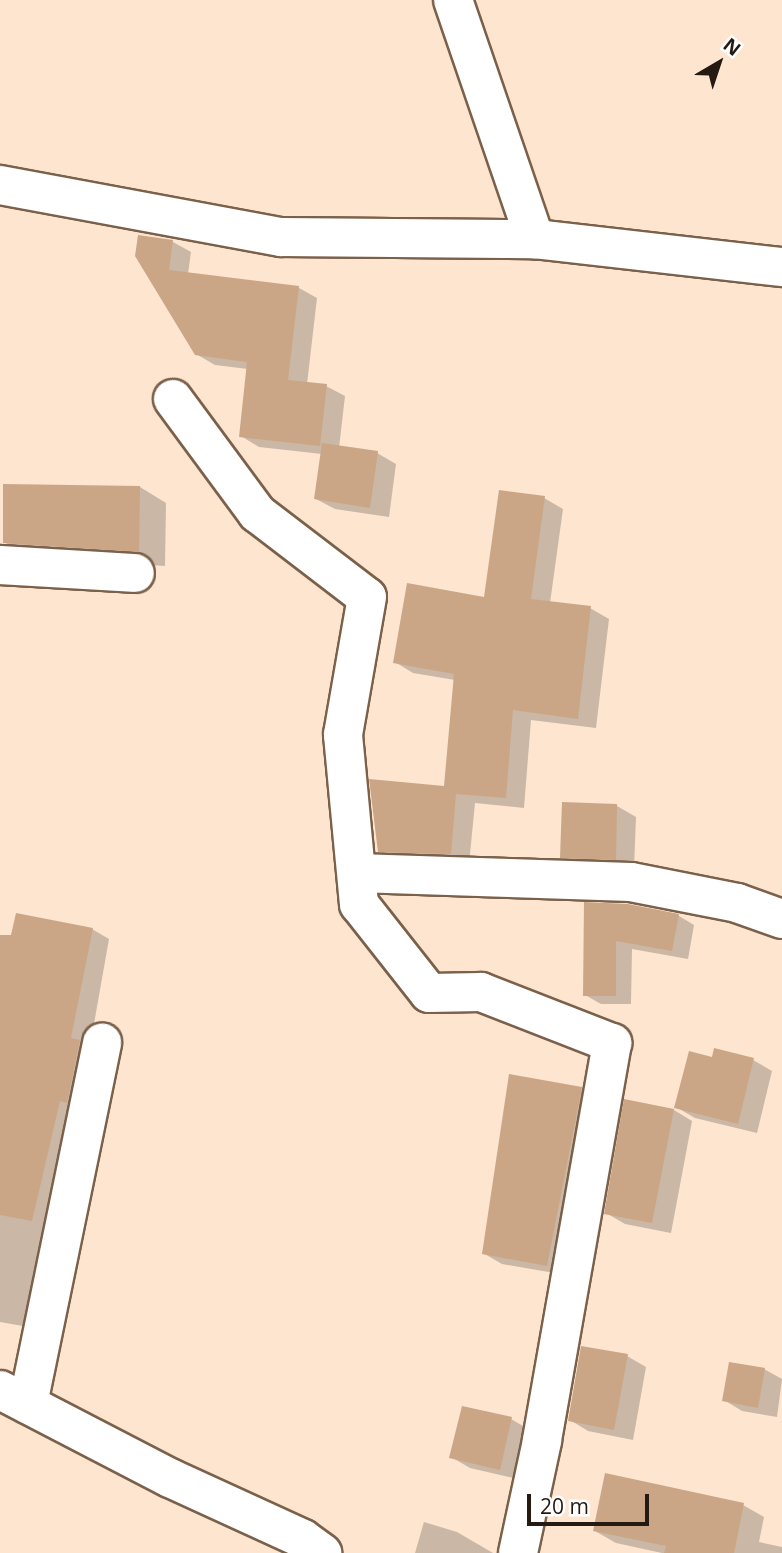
<!DOCTYPE html>
<html>
<head>
<meta charset="utf-8">
<style>
	body { margin:0 }
	#map { position:relative; width:782px; height:1553px; overflow:hidden; background:#fde5d0; font-family:"Open Sans",sans-serif }
	div>[style] { position:absolute }
	.shadow>* { inset:0; background:#0003 }
	.building>* { inset:0; background:#caa687 }
	.roads { filter:drop-shadow(2px 0 #7b604a) drop-shadow(-2px 0 #7b604a) drop-shadow(0 2px #7b604a) drop-shadow(0 -2px #7b604a) }
	.minor>* { height:38px; margin:-19px; padding:0 19px; transform-origin:19px; border-radius:19px; background:#fff }
	span { translate:-50% -50%; white-space:nowrap; text-align:center; line-height:1.15; -webkit-text-stroke:5px #fff; paint-order:stroke }
	.north { position:absolute; left:684px; top:28px; width:70px; height:70px; -webkit-text-stroke:5px #fff; paint-order:stroke; rotate:39deg; font-size:19px; font-weight:700; line-height:28px; text-align:center; color:#251a11 }
	.north::after { content:''; display:block; margin:auto; width:24px; height:32px; background:#251a11; clip-path:polygon(50% 0,100% 100%,50% 72%,0 100%) }
	.scale { position:absolute; left:527px; top:1494px; width:122px; height:32px; box-sizing:border-box; border:4px solid #251a11; border-top:0; padding-left:9px; font-size:21px; line-height:24px; white-space:nowrap; color:#251a11; -webkit-text-stroke:5px #fff; paint-order:stroke }
</style>
</head>
<body>
<div id="map">
	<div class="shadow">
		<div style="clip-path:polygon(173px 242px,191px 252px,188px 274px,299px 288px,317px 298px,307px 384px,326px 386px,345px 396px,339px 448px,377px 453px,396px 464px,389px 517px,335px 509px,316px 499px,322px 454px,259px 447px,241px 436px,248px 369px,215px 365px,196px 354px,137px 256px)"></div>
		<div style="clip-path:polygon(140px 487px,166px 503px,165px 566px,31px 557px,4px 542px)"></div>
		<div style="clip-path:polygon(544px 498px,563px 509px,550px 603px,590px 608px,609px 619px,596px 728px,531px 720px,524px 808px,475px 803px,469px 864px,398px 862px,379px 851px,446px 788px,455px 680px,413px 673px,395px 662px,486px 599px)"></div>
		<div style="clip-path:polygon(617px 806px,636px 817px,634px 869px,581px 868px,562px 857px)"></div>
		<div style="clip-path:polygon(628px 906px,679px 916px,694px 925px,688px 959px,632px 949px,631px 1004px,601px 1004px,585px 995px)"></div>
		<div style="clip-path:polygon(92px 929px,109px 939px,40px 1329px,0 1322px,0 936px)"></div>
		<div style="clip-path:polygon(713px 1059px,753px 1060px,772px 1071px,757px 1133px,695px 1118px,676px 1107px)"></div>
		<div style="clip-path:polygon(581px 1089px,600px 1100px,566px 1275px,502px 1264px,483px 1253px)"></div>
		<div style="clip-path:polygon(674px 1110px,692px 1121px,671px 1233px,625px 1224px,606px 1213px)"></div>
		<div style="clip-path:polygon(627px 1356px,646px 1367px,633px 1440px,588px 1431px,570px 1420px)"></div>
		<div style="clip-path:polygon(764px 1369px,782px 1379px,777px 1417px,742px 1411px,724px 1400px)"></div>
		<div style="clip-path:polygon(511px 1419px,530px 1430px,518px 1479px,470px 1468px,451px 1457px)"></div>
		<div style="clip-path:polygon(743px 1505px,764px 1517px,759px 1542px,782px 1547px,782px 1553px,662px 1553px,616px 1543px,595px 1531px)"></div>
		<div style="clip-path:polygon(424px 1522px,457px 1532px,493px 1553px,415px 1553px)"></div>
	</div>
	<div class="building">
		<div style="clip-path:polygon(138px 235px,173px 240px,169px 270px,299px 286px,288px 380px,327px 384px,320px 446px,239px 437px,247px 362px,195px 355px,135px 256px)"></div>
		<div style="clip-path:polygon(322px 443px,378px 451px,370px 508px,314px 499px)"></div>
		<div style="clip-path:polygon(3px 484px,140px 486px,139px 552px,3px 543px)"></div>
		<div style="clip-path:polygon(499px 490px,545px 496px,531px 599px,591px 606px,578px 719px,513px 710px,506px 798px,456px 794px,451px 854px,378px 852px,369px 779px,444px 786px,454px 674px,393px 663px,407px 583px,484px 597px)"></div>
		<div style="clip-path:polygon(562px 802px,617px 804px,616px 860px,560px 858px)"></div>
		<div style="clip-path:polygon(584px 902px,628px 904px,679px 914px,672px 951px,616px 941px,616px 996px,583px 996px)"></div>
		<div style="clip-path:polygon(16px 913px,93px 928px,71px 1038px,80px 1040px,67px 1103px,60px 1101px,32px 1221px,0 1215px,0 935px,11px 935px)"></div>
		<div style="clip-path:polygon(714px 1048px,754px 1058px,738px 1124px,674px 1108px,689px 1051px,712px 1057px)"></div>
		<div style="clip-path:polygon(509px 1074px,582px 1087px,547px 1266px,482px 1254px)"></div>
		<div style="clip-path:polygon(624px 1099px,674px 1109px,652px 1223px,604px 1214px)"></div>
		<div style="clip-path:polygon(581px 1346px,628px 1354px,614px 1430px,568px 1421px)"></div>
		<div style="clip-path:polygon(729px 1362px,765px 1368px,758px 1408px,722px 1401px)"></div>
		<div style="clip-path:polygon(462px 1406px,512px 1417px,500px 1470px,449px 1458px)"></div>
		<div style="clip-path:polygon(605px 1473px,744px 1503px,734px 1553px,664px 1553px,666px 1546px,593px 1531px)"></div>
	</div>
	<div class="roads">
		<div class="minor">
			<div style="left:453px;top:0;width:253px;rotate:71.1deg"></div>
			<div style="left:0;top:185px;width:286px;rotate:10.5deg"></div>
			<div style="left:281px;top:237px;width:254px;rotate:0.5deg"></div>
			<div style="left:535px;top:239px;width:249px;rotate:6.5deg"></div>
			<div style="left:173px;top:399px;width:142px;rotate:53.6deg"></div>
			<div style="left:257px;top:513px;width:138px;rotate:37.4deg"></div>
			<div style="left:367px;top:597px;width:140px;rotate:99.9deg"></div>
			<div style="left:343px;top:735px;width:170px;rotate:84.6deg"></div>
			<div style="left:359px;top:904px;width:113px;rotate:51.8deg"></div>
			<div style="left:429px;top:993px;width:52px;rotate:-1.1deg"></div>
			<div style="left:481px;top:992px;width:141px;rotate:21.3deg"></div>
			<div style="left:612px;top:1043px;width:404px;rotate:100deg"></div>
			<div style="left:542px;top:1441px;width:115px;rotate:102.1deg"></div>
			<div style="left:0;top:565px;width:135px;rotate:3.4deg"></div>
			<div style="left:357px;top:873px;width:274px;rotate:1.9deg"></div>
			<div style="left:631px;top:882px;width:108px;rotate:11.2deg"></div>
			<div style="left:737px;top:903px;width:48px;rotate:19.6deg"></div>
			<div style="left:0;top:1390px;width:191px;rotate:27.4deg"></div>
			<div style="left:170px;top:1478px;width:146px;rotate:24.6deg"></div>
			<div style="left:303px;top:1539px;width:24px;rotate:36deg"></div>
			<div style="left:28px;top:1404px;width:369px;rotate:-78.4deg"></div>
		</div>
	</div>
	<div class="north">N</div>
	<div class="scale">20 m</div>
</div>
</body>
</html>
